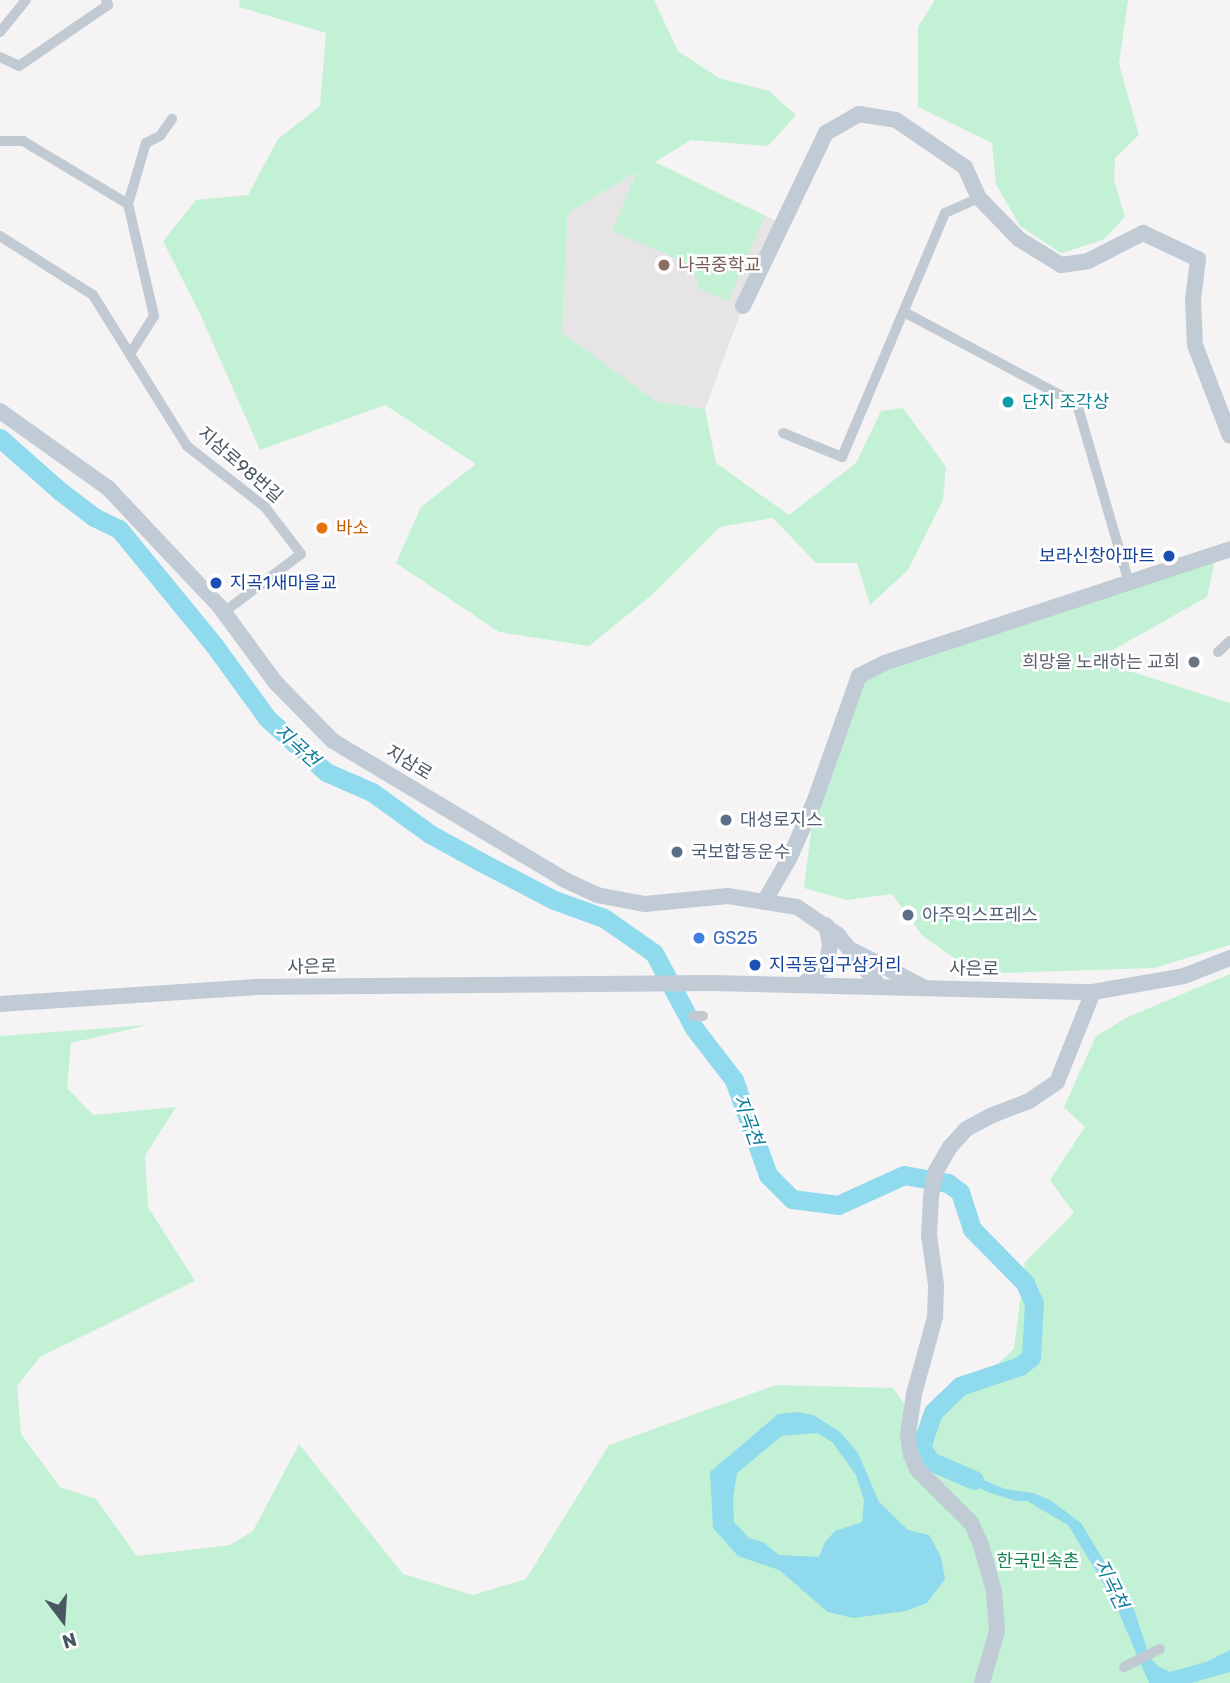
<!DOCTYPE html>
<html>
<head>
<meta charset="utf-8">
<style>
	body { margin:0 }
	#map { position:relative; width:1230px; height:1683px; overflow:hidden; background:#f5f3f3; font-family:Rubik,"Noto Sans KR",sans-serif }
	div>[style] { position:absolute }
	.education>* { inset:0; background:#e6e4e5 }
	.green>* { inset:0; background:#c3f1d5 }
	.water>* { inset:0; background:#90daee }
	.river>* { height:19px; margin:-9.5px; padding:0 9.5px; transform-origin:9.5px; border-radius:9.5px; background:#90daee }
	.street>* { height:10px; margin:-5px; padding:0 5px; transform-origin:5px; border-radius:5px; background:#c1cad2 }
	.secondary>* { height:16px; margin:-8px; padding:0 8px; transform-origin:8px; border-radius:8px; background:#c1cbd6 }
	.dots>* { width:19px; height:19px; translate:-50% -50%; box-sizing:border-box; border:4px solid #fff; border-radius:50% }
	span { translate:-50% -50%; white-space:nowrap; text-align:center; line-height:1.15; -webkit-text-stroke:5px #fff; paint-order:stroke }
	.education-label { font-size:18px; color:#785e54 }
	.left { translate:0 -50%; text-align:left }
	.culture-label { font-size:18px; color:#0d838f }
	.street-label { font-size:18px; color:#4a5661 }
	.food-label { font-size:18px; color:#c56008 }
	.transit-label { font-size:18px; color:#164399 }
	.right { translate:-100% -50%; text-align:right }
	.worship-label { font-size:18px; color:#5b616d }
	.service-label { font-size:18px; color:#4e5e75 }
	.shop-label { font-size:18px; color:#366cbe }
	.park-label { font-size:18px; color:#17864f }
	.water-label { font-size:19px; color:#0c7c9b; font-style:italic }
	.north { position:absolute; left:28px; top:1585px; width:70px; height:70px; -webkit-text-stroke:5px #fff; paint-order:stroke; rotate:163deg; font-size:19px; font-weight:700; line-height:28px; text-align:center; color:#4a5661 }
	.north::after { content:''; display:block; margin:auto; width:24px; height:32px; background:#4a5661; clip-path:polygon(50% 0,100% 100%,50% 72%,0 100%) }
</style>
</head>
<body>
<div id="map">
	<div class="education">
		<div style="clip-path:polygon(654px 162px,782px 224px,743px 306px,705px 409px,657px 402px,562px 334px,568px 213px)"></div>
	</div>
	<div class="green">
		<div style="clip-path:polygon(240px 0,654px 0,678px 51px,719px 78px,769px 91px,796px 115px,768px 146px,691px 140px,655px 162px,765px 216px,728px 301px,700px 289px,690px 264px,612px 231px,637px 172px,568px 213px,562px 333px,657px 402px,705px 409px,716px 463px,789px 515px,856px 463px,881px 411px,903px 408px,946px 467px,943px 500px,908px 570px,870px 605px,857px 563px,816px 563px,773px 518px,720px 527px,653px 594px,589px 646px,499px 632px,396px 563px,421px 507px,476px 464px,385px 405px,260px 450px,201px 316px,163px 241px,196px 200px,248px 195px,278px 139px,320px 106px,326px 33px,239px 7px)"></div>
		<div style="clip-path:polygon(935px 0,1128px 0,1119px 64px,1139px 135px,1115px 158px,1114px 180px,1125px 217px,1103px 240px,1061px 253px,1020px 226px,996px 184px,992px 143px,918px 107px,918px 27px)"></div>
		<div style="clip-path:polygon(1216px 555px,1207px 597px,1095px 660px,1230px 703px,1230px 945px,1154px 968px,1000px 973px,970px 970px,922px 935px,892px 894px,847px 900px,804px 888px,815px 800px,859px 676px)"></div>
		<div style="clip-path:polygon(1230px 974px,1230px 1683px,0 1683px,0 1036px,148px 1025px,71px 1043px,67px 1088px,93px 1115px,176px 1107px,145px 1156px,148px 1207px,195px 1281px,40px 1357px,17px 1386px,21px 1434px,60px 1487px,96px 1499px,137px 1556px,230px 1545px,253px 1531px,299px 1444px,403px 1574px,473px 1595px,526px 1579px,609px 1445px,776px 1385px,893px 1388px,917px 1422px,916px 1450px,910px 1473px,924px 1464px,943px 1473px,958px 1473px,930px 1461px,928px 1427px,1014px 1349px,1025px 1262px,1074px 1213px,1050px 1180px,1085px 1127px,1064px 1107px,1096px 1036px,1128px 1017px)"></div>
	</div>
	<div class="water">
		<div style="clip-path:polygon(evenodd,798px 1412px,813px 1415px,839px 1431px,858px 1453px,879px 1502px,908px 1530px,929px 1535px,941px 1557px,945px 1579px,927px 1603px,906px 1611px,853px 1618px,828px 1612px,779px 1570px,738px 1556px,713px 1528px,710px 1472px,778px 1414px,798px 1412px,817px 1433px,832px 1442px,856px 1475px,864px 1500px,862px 1522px,835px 1531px,825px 1542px,819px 1557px,779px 1555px,763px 1542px,749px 1538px,734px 1522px,733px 1498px,737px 1473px,782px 1436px,817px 1433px)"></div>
		<div style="clip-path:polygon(945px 1470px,959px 1470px,1005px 1489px,1033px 1493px,1050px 1500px,1081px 1523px,1121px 1589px,1130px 1597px,1150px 1658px,1158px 1666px,1170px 1672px,1206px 1662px,1230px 1650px,1230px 1672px,1191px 1683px,1149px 1683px,1113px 1599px,1068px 1525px,1027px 1501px,1016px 1501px,988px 1492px)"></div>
	</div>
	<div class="river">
		<div style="left:0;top:438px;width:80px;rotate:41.5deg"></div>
		<div style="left:60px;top:491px;width:43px;rotate:37.4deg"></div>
		<div style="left:94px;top:517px;width:28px;rotate:26deg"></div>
		<div style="left:119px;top:529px;width:150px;rotate:50.7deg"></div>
		<div style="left:214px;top:645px;width:90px;rotate:54deg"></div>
		<div style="left:267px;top:718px;width:80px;rotate:42.5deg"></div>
		<div style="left:326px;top:772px;width:50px;rotate:23.5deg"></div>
		<div style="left:372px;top:792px;width:72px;rotate:35.9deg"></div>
		<div style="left:430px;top:834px;width:58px;rotate:28.8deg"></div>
		<div style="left:481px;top:862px;width:82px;rotate:27.5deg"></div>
		<div style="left:554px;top:900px;width:53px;rotate:19.8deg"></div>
		<div style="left:604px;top:918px;width:61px;rotate:35deg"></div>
		<div style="left:654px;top:953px;width:85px;rotate:61.9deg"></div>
		<div style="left:694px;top:1028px;width:66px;rotate:52.4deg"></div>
		<div style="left:734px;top:1080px;width:101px;rotate:70.3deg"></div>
		<div style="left:768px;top:1175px;width:34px;rotate:45deg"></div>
		<div style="left:792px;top:1199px;width:46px;rotate:7.4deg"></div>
		<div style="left:838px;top:1205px;width:72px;rotate:-24.4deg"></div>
		<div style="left:904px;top:1175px;width:45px;rotate:10.3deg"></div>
		<div style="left:948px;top:1183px;width:15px;rotate:37deg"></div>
		<div style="left:960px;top:1192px;width:39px;rotate:72deg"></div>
		<div style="left:972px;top:1229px;width:76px;rotate:45.5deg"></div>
		<div style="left:1025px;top:1283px;width:22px;rotate:66deg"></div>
		<div style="left:1034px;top:1303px;width:54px;rotate:93.2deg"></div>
		<div style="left:1031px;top:1357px;width:14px;rotate:141deg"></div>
		<div style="left:1020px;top:1366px;width:63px;rotate:161.6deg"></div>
		<div style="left:960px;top:1386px;width:37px;rotate:136deg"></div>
		<div style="left:933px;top:1412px;width:36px;rotate:109deg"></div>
		<div style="left:921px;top:1446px;width:17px;rotate:59deg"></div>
		<div style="left:930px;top:1461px;width:48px;rotate:23.4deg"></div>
	</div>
	<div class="street">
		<div style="left:0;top:32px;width:41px;rotate:-50.9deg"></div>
		<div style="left:0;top:57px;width:21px;rotate:25deg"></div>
		<div style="left:19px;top:66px;width:108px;rotate:-34.4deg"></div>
		<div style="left:108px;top:5px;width:5px;rotate:-112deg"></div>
		<div style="left:0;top:141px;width:23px"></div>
		<div style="left:23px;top:141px;width:122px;rotate:31deg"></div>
		<div style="left:128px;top:204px;width:115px;rotate:76.9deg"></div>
		<div style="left:154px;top:316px;width:45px;rotate:122.3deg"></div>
		<div style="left:128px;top:204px;width:64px;rotate:-73.6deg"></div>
		<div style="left:146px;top:143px;width:16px;rotate:-27deg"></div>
		<div style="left:160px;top:136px;width:21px;rotate:-55deg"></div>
		<div style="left:0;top:236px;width:110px;rotate:32.4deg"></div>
		<div style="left:93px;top:295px;width:178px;rotate:58.1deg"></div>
		<div style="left:187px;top:446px;width:99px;rotate:38deg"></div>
		<div style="left:265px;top:507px;width:59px;rotate:52.5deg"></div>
		<div style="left:301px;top:554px;width:96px;rotate:143deg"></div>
		<div style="left:904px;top:312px;width:196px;rotate:28deg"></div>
		<div style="left:1077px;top:404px;width:186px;rotate:73.8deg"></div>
		<div style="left:783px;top:433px;width:64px;rotate:22.1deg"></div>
		<div style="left:842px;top:457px;width:265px;rotate:-67.1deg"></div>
		<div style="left:945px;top:213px;width:37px;rotate:-24deg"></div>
		<div style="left:1218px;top:652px;width:16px;rotate:-43deg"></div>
		<div style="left:693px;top:1016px;width:10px"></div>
		<div style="left:1124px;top:1667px;width:40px;rotate:-26.6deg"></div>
	</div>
	<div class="secondary">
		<div style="left:743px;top:306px;width:192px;rotate:-64.4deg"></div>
		<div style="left:826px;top:133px;width:38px;rotate:-30deg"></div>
		<div style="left:859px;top:114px;width:37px;rotate:9deg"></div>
		<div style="left:896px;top:120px;width:83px;rotate:34.3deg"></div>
		<div style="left:965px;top:167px;width:34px;rotate:66deg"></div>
		<div style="left:979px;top:198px;width:57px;rotate:45.7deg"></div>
		<div style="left:1019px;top:239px;width:49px;rotate:31.8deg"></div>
		<div style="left:1061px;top:265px;width:27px;rotate:-8deg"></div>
		<div style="left:1088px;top:261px;width:62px;rotate:-27deg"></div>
		<div style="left:1143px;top:233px;width:61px;rotate:25.3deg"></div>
		<div style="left:1198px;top:259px;width:41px;rotate:97deg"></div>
		<div style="left:1193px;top:300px;width:45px;rotate:87.5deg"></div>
		<div style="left:1195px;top:345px;width:97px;rotate:69deg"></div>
		<div style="left:0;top:411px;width:133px;rotate:35.5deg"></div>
		<div style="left:108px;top:488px;width:163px;rotate:46.7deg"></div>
		<div style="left:220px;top:607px;width:94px;rotate:53.6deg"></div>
		<div style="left:276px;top:683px;width:81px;rotate:45.5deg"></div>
		<div style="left:333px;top:741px;width:270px;rotate:30.9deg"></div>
		<div style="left:565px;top:880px;width:35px;rotate:25deg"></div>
		<div style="left:597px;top:895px;width:49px;rotate:10.6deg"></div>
		<div style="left:645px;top:904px;width:83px;rotate:-5.5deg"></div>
		<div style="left:728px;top:896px;width:70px;rotate:9.1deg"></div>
		<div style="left:797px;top:907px;width:50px;rotate:34.3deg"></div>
		<div style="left:838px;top:935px;width:67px;rotate:51.1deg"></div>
		<div style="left:764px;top:902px;width:52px;rotate:-60deg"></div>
		<div style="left:790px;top:857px;width:62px;rotate:-66.3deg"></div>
		<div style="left:815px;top:800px;width:132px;rotate:-70.5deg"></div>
		<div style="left:859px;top:676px;width:28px;rotate:-27deg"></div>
		<div style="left:884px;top:663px;width:364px;rotate:-18.2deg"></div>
		<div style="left:854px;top:951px;width:76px;rotate:27.6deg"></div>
		<div style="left:802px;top:985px;width:33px;rotate:-40deg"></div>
		<div style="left:827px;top:964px;width:19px;rotate:-81deg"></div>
		<div style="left:830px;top:945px;width:20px;rotate:-101deg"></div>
		<div style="left:0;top:1004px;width:254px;rotate:-3.8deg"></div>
		<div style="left:253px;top:987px;width:459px;rotate:-0.5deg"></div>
		<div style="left:712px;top:983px;width:381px;rotate:1.4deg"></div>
		<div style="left:1093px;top:992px;width:92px;rotate:-10deg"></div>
		<div style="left:1184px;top:976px;width:49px;rotate:-21.4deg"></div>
		<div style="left:982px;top:1683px;width:54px;rotate:-73.9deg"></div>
		<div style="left:997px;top:1631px;width:40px;rotate:-94.3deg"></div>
		<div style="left:994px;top:1591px;width:48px;rotate:-105.8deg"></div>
		<div style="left:981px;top:1545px;width:24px;rotate:-114deg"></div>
		<div style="left:971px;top:1523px;width:76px;rotate:-135deg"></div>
		<div style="left:917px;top:1469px;width:15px;rotate:-113deg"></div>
		<div style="left:911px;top:1455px;width:20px;rotate:-99deg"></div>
		<div style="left:908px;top:1435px;width:41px;rotate:-81.7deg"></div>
		<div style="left:914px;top:1394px;width:80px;rotate:-74.7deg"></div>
		<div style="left:935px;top:1317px;width:32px;rotate:-88deg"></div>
		<div style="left:936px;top:1285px;width:50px;rotate:-98deg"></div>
		<div style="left:929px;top:1235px;width:39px;rotate:-87deg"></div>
		<div style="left:931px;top:1196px;width:25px;rotate:-79deg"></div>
		<div style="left:936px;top:1171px;width:28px;rotate:-60deg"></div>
		<div style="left:950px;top:1147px;width:24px;rotate:-48deg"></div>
		<div style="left:966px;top:1129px;width:27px;rotate:-28deg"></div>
		<div style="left:990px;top:1116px;width:42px;rotate:-21deg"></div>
		<div style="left:1029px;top:1101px;width:34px;rotate:-34deg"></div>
		<div style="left:1057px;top:1082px;width:97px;rotate:-68.2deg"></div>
	</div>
	<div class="dots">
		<div style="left:664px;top:265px;background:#8d6e63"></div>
		<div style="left:1008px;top:402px;background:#0f9aa8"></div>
		<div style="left:322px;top:528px;background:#e8710a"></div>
		<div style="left:1169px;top:556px;background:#1a4fb4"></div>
		<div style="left:216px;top:583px;background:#1a4fb4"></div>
		<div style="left:1194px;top:662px;background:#6b7280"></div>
		<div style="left:726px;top:820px;background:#5c6f8a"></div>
		<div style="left:677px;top:852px;background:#5c6f8a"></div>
		<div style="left:908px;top:915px;background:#5c6f8a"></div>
		<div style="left:699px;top:938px;background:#3f7fe0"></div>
		<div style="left:755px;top:965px;background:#1a4fb4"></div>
	</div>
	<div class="education-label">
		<span class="left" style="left:678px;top:265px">나곡중학교</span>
	</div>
	<div class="culture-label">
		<span class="left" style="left:1022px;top:402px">단지 조각상</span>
	</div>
	<div class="street-label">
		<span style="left:240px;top:465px;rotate:41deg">지삼로98번길</span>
		<span style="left:409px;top:763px;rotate:31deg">지삼로</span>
		<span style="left:312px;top:967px;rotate:-1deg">사은로</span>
		<span style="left:974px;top:969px;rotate:1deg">사은로</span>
	</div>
	<div class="food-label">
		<span class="left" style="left:336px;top:528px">바소</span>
	</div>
	<div class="transit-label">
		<span class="right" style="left:1155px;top:556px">보라신창아파트</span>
		<span class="left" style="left:230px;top:583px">지곡1새마을교</span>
		<span class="left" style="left:769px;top:965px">지곡동입구삼거리</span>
	</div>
	<div class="worship-label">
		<span class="right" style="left:1180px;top:662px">희망을 노래하는 교회</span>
	</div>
	<div class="service-label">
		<span class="left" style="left:740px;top:820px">대성로지스</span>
		<span class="left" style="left:691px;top:852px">국보합동운수</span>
		<span class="left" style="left:922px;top:915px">아주익스프레스</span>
	</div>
	<div class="shop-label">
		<span class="left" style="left:713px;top:938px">GS25</span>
	</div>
	<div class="park-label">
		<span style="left:1038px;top:1561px">한국민속촌</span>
	</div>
	<div class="water-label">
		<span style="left:297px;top:746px;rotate:42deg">지곡천</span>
		<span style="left:748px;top:1120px;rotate:70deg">지곡천</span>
		<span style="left:1111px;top:1584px;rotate:64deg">지곡천</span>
	</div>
	<div class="north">N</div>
</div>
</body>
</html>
